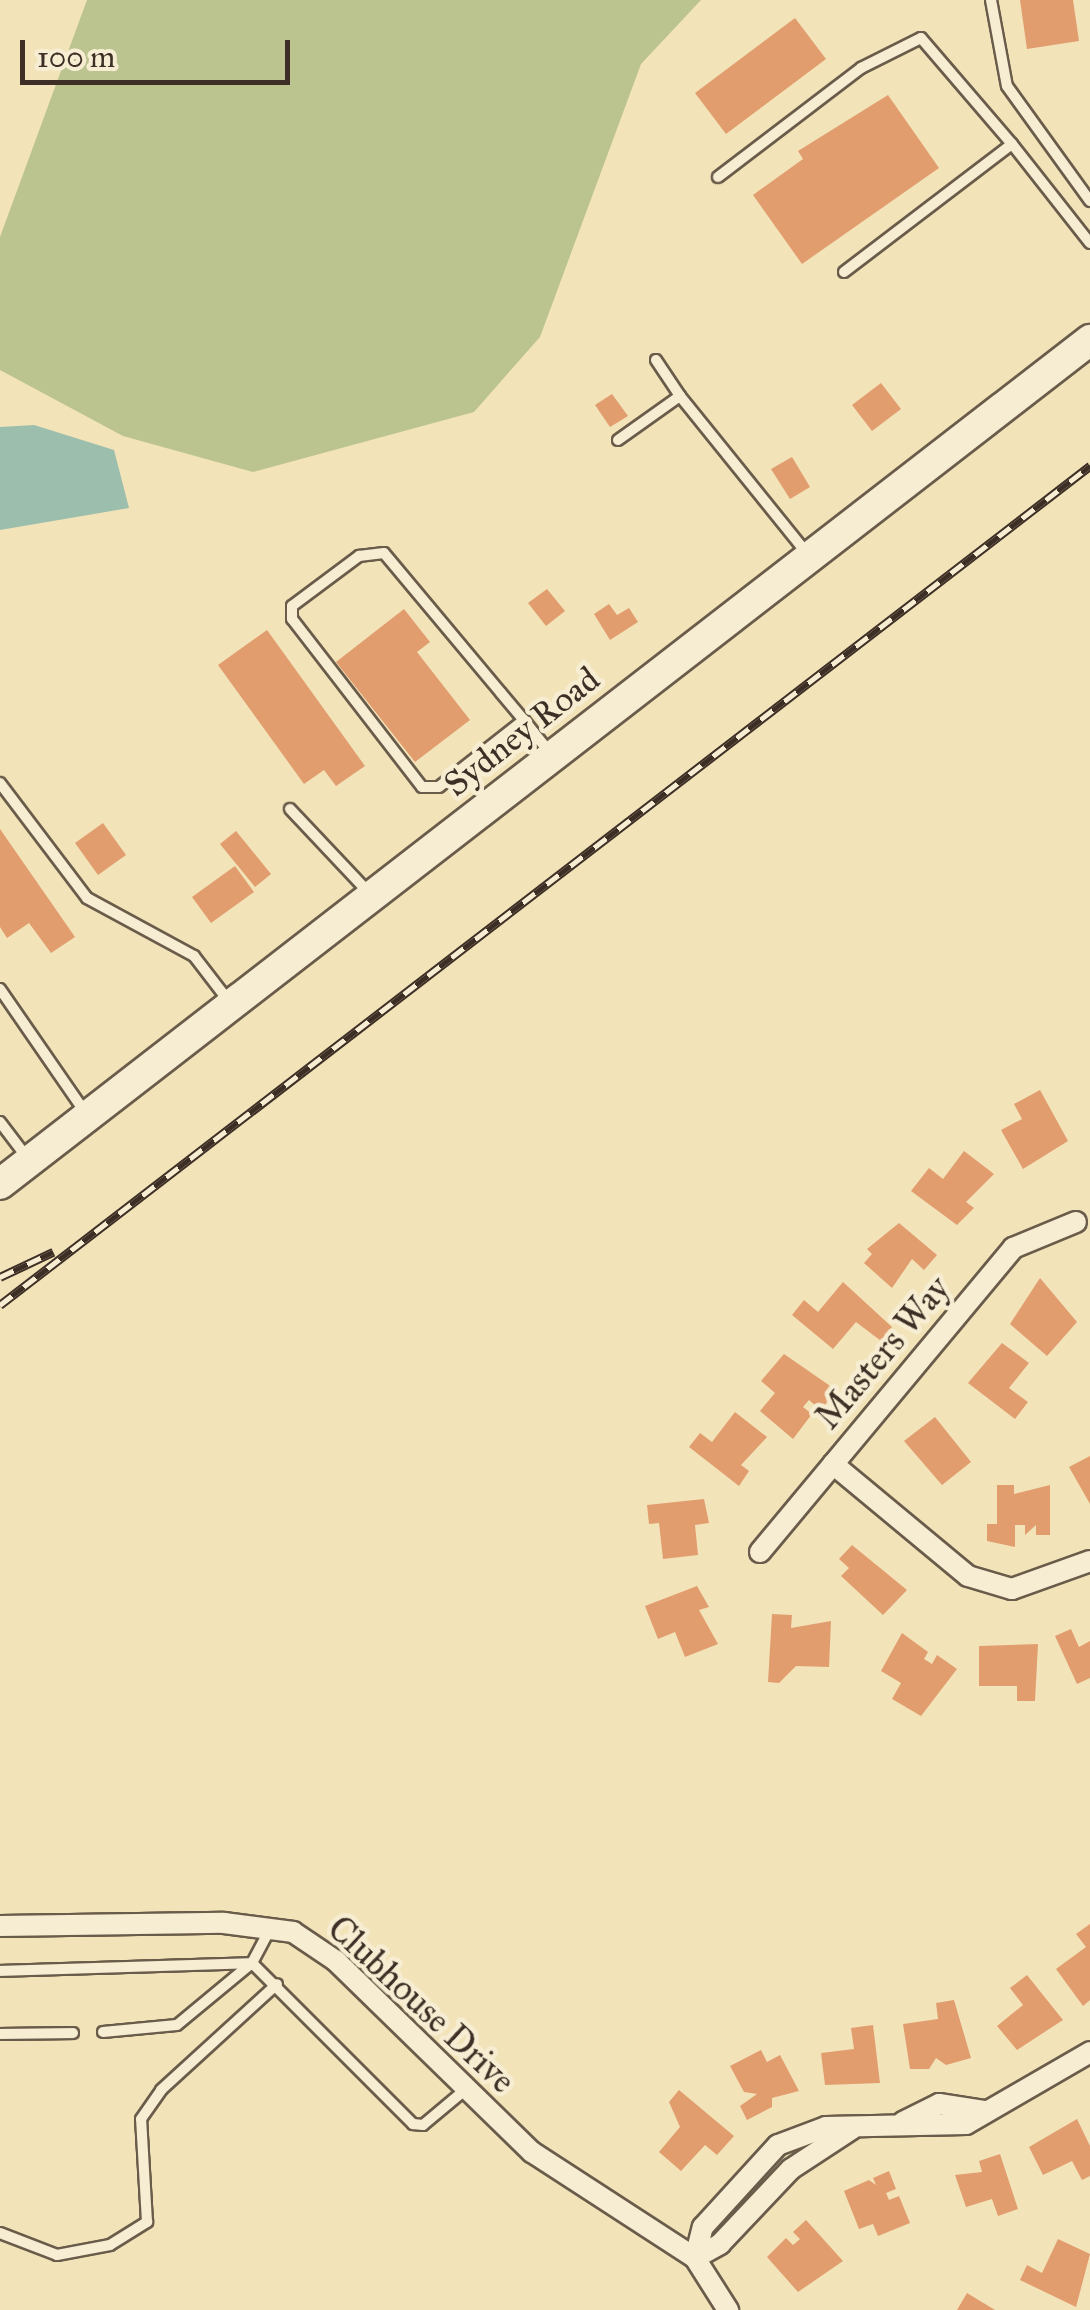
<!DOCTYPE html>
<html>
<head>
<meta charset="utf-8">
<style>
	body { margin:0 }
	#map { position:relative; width:1090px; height:2310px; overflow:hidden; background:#f2e3b9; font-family:"IM FELL Great Primer",serif }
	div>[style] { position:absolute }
	.green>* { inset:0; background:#bbc38f }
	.water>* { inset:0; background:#9bbead }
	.building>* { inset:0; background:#e29d6f }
	.roads { filter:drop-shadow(2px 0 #6a5c4a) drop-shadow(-2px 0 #6a5c4a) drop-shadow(0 2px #6a5c4a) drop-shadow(0 -2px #6a5c4a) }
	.lane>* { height:10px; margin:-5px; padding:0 5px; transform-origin:5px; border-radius:5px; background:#f7edd2 }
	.street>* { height:20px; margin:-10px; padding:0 10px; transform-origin:10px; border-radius:10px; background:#f7edd2 }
	.secondary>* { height:30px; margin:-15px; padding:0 15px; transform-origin:15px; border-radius:15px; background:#f7edd2 }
	.rail>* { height:9px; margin-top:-4.5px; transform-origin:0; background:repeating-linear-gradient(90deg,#f7edd2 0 15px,#3d2f25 0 30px); box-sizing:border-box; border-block:2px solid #3d2f25 }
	span { translate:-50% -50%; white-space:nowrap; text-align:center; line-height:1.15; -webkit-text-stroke:9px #f7edd2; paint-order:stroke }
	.street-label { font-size:35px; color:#3d2f25 }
	.scale { position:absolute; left:20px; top:40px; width:270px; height:45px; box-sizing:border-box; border:5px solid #3d2f25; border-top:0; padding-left:12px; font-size:30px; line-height:35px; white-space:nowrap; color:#3d2f25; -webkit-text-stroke:8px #f7edd2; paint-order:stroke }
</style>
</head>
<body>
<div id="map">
	<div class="green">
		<div style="clip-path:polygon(87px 0,701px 0,641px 64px,540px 337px,474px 412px,253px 472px,123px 436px,0 370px,0 237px)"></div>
	</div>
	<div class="water">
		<div style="clip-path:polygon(34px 425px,114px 450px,129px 508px,0 530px,0 427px)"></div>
	</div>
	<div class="building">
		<div style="clip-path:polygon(1020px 0,1073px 0,1079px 41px,1027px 49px)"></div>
		<div style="clip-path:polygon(795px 18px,826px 59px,726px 134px,695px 93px)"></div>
		<div style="clip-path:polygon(888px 95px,939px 168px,802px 264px,753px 195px,803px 159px,798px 151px)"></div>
		<div style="clip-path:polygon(881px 383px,901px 409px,872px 431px,852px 405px)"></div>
		<div style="clip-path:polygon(612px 394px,628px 416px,610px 427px,595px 405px)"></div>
		<div style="clip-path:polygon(792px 457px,810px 487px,790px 499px,771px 469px)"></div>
		<div style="clip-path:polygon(547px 589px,565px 611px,546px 626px,528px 603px)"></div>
		<div style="clip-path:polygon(609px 604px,617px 615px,629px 608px,638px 622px,610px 640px,594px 614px)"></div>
		<div style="clip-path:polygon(404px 609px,430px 642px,417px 652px,470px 720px,415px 762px,336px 662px)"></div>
		<div style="clip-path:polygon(267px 630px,365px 766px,336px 786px,324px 770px,304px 784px,218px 665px)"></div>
		<div style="clip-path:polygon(103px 823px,126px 855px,98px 875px,75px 843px)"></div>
		<div style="clip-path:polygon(0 829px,75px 937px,51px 953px,29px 923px,7px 938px,0 927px)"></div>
		<div style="clip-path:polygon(236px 831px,271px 874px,255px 887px,220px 844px)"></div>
		<div style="clip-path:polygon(235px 866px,254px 892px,211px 923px,192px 897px)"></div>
		<div style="clip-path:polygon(1040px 1090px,1068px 1141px,1023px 1169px,1001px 1130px,1022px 1119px,1014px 1104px)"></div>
		<div style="clip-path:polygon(964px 1151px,994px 1174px,966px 1202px,974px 1208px,957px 1225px,911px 1191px,929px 1168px,943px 1179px)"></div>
		<div style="clip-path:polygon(899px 1223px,937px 1255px,924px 1270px,912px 1259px,892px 1288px,864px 1263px,872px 1254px,867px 1249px)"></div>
		<div style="clip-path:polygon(1040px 1278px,1077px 1322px,1047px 1356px,1010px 1324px)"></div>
		<div style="clip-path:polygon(843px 1282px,892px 1327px,881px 1341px,856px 1322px,833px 1349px,792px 1315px,804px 1300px,818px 1312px)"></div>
		<div style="clip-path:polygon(1002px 1343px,1029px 1363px,1009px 1388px,1028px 1402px,1015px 1419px,968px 1383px)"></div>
		<div style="clip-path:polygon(784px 1354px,836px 1390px,821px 1410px,809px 1400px,803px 1407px,812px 1414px,793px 1439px,760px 1411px,775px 1393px,761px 1381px)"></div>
		<div style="clip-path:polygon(735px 1412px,767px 1437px,741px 1465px,749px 1471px,739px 1486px,689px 1447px,700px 1433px,712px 1442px)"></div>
		<div style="clip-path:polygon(935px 1417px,971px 1462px,942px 1485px,904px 1441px)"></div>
		<div style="clip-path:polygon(1090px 1456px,1090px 1504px,1069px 1467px)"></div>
		<div style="clip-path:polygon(997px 1485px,1014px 1485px,1014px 1494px,1050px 1485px,1050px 1535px,1036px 1535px,1036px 1525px,1025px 1535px,1025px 1525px,1015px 1525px,1015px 1547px,987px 1541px,987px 1524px,997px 1524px)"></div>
		<div style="clip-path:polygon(704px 1499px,709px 1523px,695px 1525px,698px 1555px,663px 1559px,659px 1523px,649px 1524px,647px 1505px)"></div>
		<div style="clip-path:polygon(852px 1545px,907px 1590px,883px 1615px,841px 1576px,849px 1568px,839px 1559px)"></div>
		<div style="clip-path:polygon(697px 1586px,709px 1607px,699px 1610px,718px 1644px,685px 1657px,675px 1632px,658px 1639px,645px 1606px)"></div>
		<div style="clip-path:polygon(772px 1614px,792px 1615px,791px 1628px,831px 1621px,829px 1667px,796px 1666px,779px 1683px,768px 1682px)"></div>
		<div style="clip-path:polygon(1071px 1629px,1079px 1647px,1090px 1641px,1090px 1678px,1077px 1684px,1055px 1636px)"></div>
		<div style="clip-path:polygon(902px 1633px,928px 1652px,924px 1659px,932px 1664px,937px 1655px,957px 1669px,921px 1716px,892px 1699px,901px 1683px,881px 1671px)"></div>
		<div style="clip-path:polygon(1038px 1644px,1035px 1701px,1017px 1701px,1017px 1686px,979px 1686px,979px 1646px)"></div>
		<div style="clip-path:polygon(1090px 1924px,1090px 2000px,1083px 2006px,1056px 1969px,1086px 1947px,1076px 1934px)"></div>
		<div style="clip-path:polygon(1027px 1975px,1063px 2020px,1017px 2050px,997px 2026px,1023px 2005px,1010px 1988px)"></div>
		<div style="clip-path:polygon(954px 2000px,971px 2058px,946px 2065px,936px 2058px,929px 2069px,910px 2069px,903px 2024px,938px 2019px,936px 2003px)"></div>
		<div style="clip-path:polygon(873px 2025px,880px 2083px,825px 2085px,821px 2053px,854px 2049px,851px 2028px)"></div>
		<div style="clip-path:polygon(761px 2050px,767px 2062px,780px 2055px,799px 2091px,772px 2098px,772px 2107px,747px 2120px,740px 2106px,757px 2094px,744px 2092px,730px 2066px)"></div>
		<div style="clip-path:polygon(679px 2090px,734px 2136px,717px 2155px,705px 2145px,681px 2171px,659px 2152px,680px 2127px,669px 2102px)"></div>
		<div style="clip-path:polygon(1077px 2119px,1090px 2146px,1090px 2176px,1082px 2180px,1072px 2161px,1043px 2175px,1029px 2147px)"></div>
		<div style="clip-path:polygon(1000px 2154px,1018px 2209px,998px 2216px,992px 2199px,966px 2207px,955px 2175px,982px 2172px,979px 2161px)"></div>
		<div style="clip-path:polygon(889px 2171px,896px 2189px,886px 2193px,889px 2200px,899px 2196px,910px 2223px,878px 2236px,873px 2224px,859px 2229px,844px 2191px,869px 2180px,876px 2185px,873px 2178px)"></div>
		<div style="clip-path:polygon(806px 2220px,843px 2261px,798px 2292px,767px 2257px,786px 2238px,793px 2245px,800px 2239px,793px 2232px)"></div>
		<div style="clip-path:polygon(1058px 2239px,1090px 2254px,1076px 2307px,1020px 2280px,1027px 2265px,1042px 2273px)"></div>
		<div style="clip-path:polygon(967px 2293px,995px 2310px,957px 2310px)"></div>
	</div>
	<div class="roads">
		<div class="lane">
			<div style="left:991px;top:0;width:87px;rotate:79.5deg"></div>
			<div style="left:1007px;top:86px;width:142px;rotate:54.2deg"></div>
			<div style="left:718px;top:177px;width:180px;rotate:-37.3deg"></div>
			<div style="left:861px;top:68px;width:67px;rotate:-26.6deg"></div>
			<div style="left:921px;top:38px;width:140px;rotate:49.4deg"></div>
			<div style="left:844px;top:272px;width:211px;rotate:-37.3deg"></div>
			<div style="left:1012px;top:144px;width:126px;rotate:51.8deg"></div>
			<div style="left:656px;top:360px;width:43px;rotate:56.3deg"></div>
			<div style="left:618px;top:440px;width:76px;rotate:-35.4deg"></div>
			<div style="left:680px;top:396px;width:201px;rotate:51.1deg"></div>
			<div style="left:524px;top:720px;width:108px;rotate:141.8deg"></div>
			<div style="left:439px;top:787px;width:17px;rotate:180deg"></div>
			<div style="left:422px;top:787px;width:212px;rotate:-127.7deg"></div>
			<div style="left:292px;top:619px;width:13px;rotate:-90deg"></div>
			<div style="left:292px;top:606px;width:84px;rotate:-36.7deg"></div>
			<div style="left:359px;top:556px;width:25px;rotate:-7deg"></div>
			<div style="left:384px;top:553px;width:182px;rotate:50.1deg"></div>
			<div style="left:501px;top:693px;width:35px;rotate:50deg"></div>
			<div style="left:524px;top:720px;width:16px;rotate:52deg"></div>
			<div style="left:534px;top:733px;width:28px;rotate:51deg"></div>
			<div style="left:0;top:783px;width:144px;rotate:52.9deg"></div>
			<div style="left:87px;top:898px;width:122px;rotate:28.5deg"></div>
			<div style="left:194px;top:956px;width:61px;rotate:52.4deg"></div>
			<div style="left:290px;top:809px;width:118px;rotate:46.7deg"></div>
			<div style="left:0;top:989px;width:153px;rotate:55.4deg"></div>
			<div style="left:0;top:1122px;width:48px;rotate:52.7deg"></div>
			<div style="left:0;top:1971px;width:252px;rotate:-1.8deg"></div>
			<div style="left:252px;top:1963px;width:228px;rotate:45deg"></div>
			<div style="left:413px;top:2124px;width:10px;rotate:6deg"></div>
			<div style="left:423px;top:2125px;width:56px;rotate:-39.9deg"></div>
			<div style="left:103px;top:2032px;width:74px;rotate:-5.4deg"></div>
			<div style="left:177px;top:2025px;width:97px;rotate:-39.6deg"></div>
			<div style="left:252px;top:1963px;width:38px;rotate:-62deg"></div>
			<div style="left:0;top:2034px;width:73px;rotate:-0.8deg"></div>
			<div style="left:0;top:2233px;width:61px;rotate:21.1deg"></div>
			<div style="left:57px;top:2255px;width:54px;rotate:-10.7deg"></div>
			<div style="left:110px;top:2245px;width:44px;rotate:-31.9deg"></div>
			<div style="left:147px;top:2222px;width:103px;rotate:-93.3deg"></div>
			<div style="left:141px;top:2119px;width:35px;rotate:-55deg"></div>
			<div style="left:161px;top:2090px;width:157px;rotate:-42.4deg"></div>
		</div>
		<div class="street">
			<div style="left:833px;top:1464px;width:175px;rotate:39.7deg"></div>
			<div style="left:968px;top:1576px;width:46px;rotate:16.5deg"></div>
			<div style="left:1012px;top:1589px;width:83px;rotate:-19.7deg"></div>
			<div style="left:760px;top:1552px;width:396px;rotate:-50.2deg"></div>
			<div style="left:1013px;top:1248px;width:68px;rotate:-22.4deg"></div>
			<div style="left:0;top:1926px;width:224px;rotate:-0.8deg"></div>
			<div style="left:224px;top:1923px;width:70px;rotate:7.4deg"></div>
			<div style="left:293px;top:1932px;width:52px;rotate:34deg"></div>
			<div style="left:336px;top:1961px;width:274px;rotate:44.3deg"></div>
			<div style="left:532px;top:2152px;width:194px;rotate:33deg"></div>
			<div style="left:695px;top:2258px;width:62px;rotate:57.6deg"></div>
			<div style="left:903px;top:2122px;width:40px;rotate:-26.6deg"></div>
			<div style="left:939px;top:2104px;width:47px;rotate:8.7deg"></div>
			<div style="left:695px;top:2258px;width:32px;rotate:-76deg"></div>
			<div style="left:703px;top:2227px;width:111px;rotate:-47.6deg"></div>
			<div style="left:778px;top:2145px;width:51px;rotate:-20.6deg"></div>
			<div style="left:826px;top:2127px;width:140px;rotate:-1.2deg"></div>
			<div style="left:966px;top:2124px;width:143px;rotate:-30.1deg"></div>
			<div style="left:695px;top:2258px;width:29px;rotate:-29deg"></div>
			<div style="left:720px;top:2244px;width:103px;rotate:-46.6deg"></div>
			<div style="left:791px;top:2169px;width:73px;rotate:-33.3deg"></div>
		</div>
		<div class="secondary">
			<div style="left:0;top:1184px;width:1379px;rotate:-37.75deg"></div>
		</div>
	</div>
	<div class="rail">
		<div style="left:0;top:1277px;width:59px;rotate:-25.3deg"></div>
		<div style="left:0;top:1305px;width:1376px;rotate:-37.59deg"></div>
	</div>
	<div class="street-label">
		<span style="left:522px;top:732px;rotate:-38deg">Sydney Road</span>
		<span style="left:883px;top:1353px;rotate:-50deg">Masters Way</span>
		<span style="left:421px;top:2005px;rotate:43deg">Clubhouse Drive</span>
	</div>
	<div class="scale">100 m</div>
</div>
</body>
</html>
